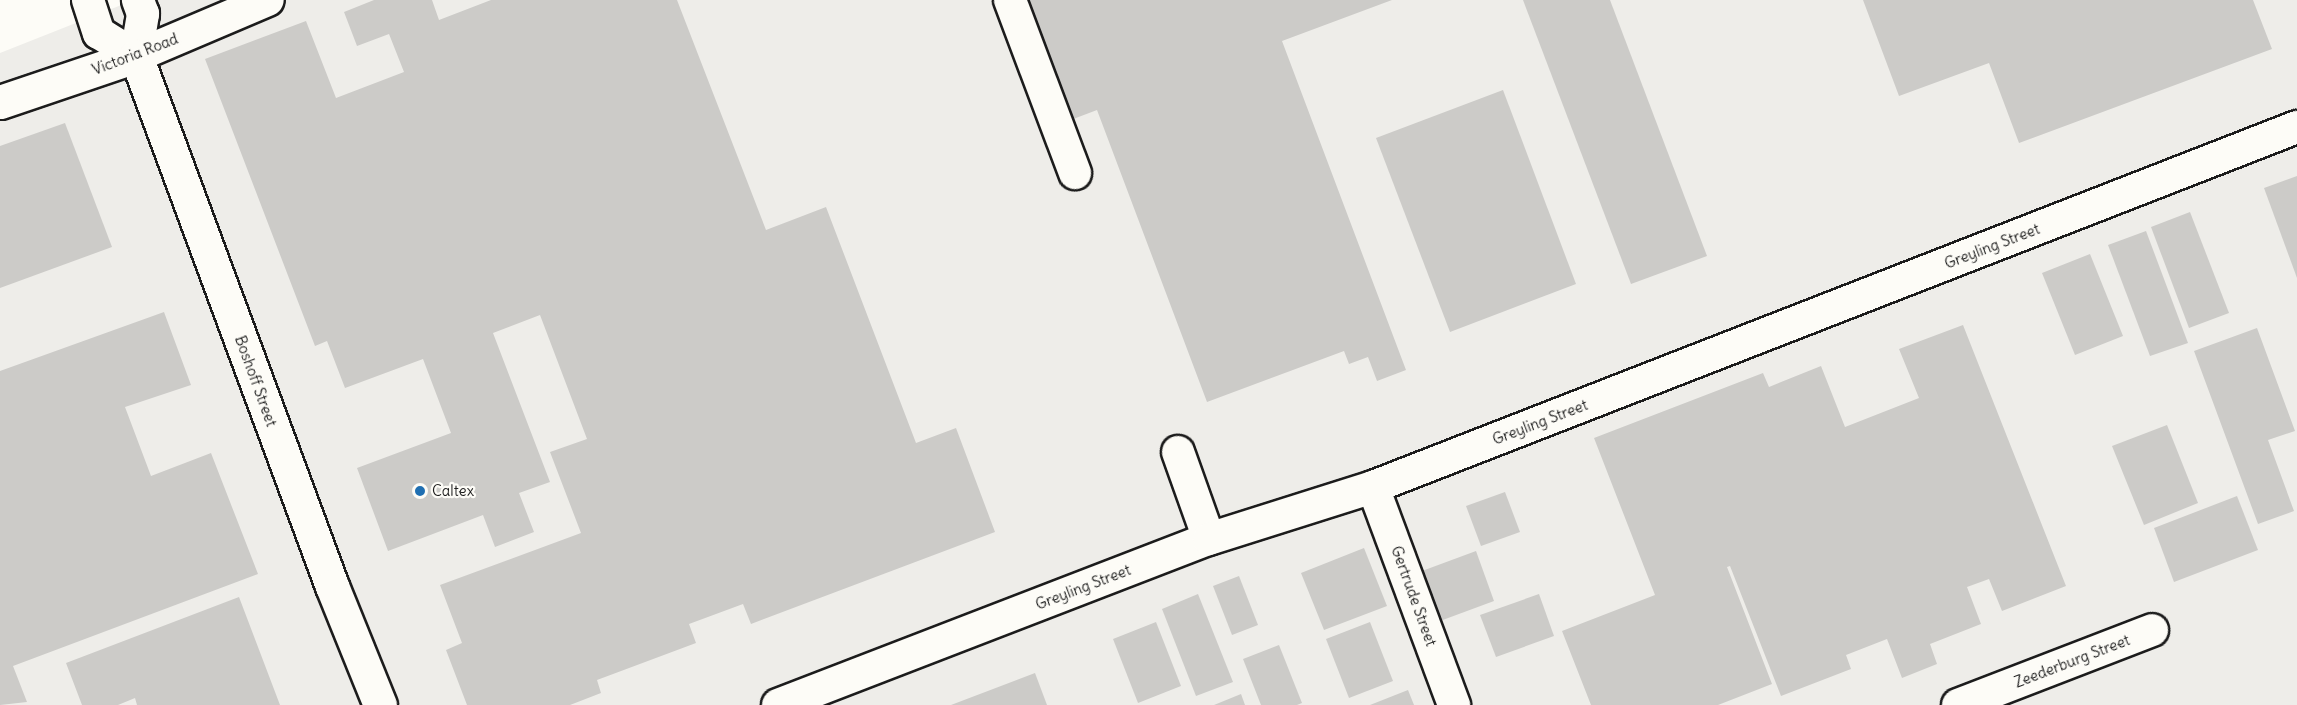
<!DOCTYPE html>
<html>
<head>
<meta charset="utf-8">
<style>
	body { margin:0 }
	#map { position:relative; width:2297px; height:705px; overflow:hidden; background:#fdfcf7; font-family:Delius,sans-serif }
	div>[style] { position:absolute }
	.built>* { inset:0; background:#eeede9 }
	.building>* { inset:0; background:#cccbc8 }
	.roads { filter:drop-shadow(2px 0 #1c1c1c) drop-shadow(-2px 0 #1c1c1c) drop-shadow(0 2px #1c1c1c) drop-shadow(0 -2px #1c1c1c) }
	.minor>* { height:32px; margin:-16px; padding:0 16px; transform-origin:16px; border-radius:16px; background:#fdfcf7 }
	.major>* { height:33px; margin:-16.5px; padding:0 16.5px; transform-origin:16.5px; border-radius:16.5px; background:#fdfcf7 }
	.dots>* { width:16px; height:16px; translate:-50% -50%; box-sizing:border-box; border:3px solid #fdfcf7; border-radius:50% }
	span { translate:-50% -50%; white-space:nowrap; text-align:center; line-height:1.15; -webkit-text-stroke:4.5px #fdfcf7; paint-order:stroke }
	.street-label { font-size:15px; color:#1c1c1c }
	.poi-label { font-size:15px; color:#1c1c1c }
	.left { translate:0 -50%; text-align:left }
</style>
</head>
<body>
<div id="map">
	<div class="built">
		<div style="clip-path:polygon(134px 0,2297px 0,2297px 705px,0 705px,0 53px)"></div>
	</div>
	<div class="building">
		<div style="clip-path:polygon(374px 0,432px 0,439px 20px,491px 0,677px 0,766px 230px,826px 207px,916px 443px,956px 428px,995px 532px,751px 624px,743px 604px,689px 624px,696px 643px,597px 680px,601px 693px,570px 705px,467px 705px,446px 650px,462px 643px,440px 585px,581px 533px,550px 452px,587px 439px,540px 315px,493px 333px,550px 482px,519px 493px,534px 532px,495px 547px,483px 515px,388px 551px,357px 468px,451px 433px,423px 359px,345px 388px,327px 341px,315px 346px,205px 59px,306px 21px,336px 98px,404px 72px,389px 34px,357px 46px,344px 12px)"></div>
		<div style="clip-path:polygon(1023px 0,1392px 0,1282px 41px,1406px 370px,1377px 381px,1368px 357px,1349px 364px,1344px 351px,1207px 402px,1097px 110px,1068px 121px)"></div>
		<div style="clip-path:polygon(1523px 0,1610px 0,1707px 256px,1631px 284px)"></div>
		<div style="clip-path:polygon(1863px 0,2253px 0,2272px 49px,2019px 143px,1989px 63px,1899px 96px)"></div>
		<div style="clip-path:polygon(1503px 90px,1576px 284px,1450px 332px,1376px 138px)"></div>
		<div style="clip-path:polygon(65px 123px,112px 247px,0 288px,0 146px)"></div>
		<div style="clip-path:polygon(2297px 176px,2297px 278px,2264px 188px)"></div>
		<div style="clip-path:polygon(2190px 212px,2229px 313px,2189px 328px,2151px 227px)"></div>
		<div style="clip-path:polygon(2146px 231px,2188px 343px,2150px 356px,2108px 245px)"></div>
		<div style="clip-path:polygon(2090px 254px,2123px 336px,2075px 355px,2042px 273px)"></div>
		<div style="clip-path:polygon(164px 312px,191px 385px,125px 407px,151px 476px,211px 453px,258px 574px,13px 666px,27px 702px,0 705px,0 371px)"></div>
		<div style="clip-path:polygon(1963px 325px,2066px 586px,2002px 611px,1989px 579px,1967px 587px,1981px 624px,1930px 644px,1937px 664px,1902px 678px,1887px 639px,1846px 655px,1851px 669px,1781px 696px,1730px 566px,1727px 567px,1772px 684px,1718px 705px,1591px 705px,1562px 631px,1655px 595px,1594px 438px,1763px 373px,1769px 387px,1821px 366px,1845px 427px,1919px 398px,1899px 349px)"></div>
		<div style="clip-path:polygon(2257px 328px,2295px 431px,2268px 440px,2294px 511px,2258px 524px,2194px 351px)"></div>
		<div style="clip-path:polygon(2167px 425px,2198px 503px,2144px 525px,2112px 446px)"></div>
		<div style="clip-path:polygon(1505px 492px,1520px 532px,1481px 546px,1466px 506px)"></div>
		<div style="clip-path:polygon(2237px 496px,2258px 550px,2174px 582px,2154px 528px)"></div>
		<div style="clip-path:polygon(1364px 548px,1387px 606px,1324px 630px,1301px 573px)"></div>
		<div style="clip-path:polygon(1476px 551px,1494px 601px,1440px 621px,1422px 571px)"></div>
		<div style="clip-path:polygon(1239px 576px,1258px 625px,1232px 635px,1213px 586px)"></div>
		<div style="clip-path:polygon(1198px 594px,1233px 682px,1196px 696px,1162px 609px)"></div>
		<div style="clip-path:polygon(1539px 594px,1554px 636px,1496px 657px,1480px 615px)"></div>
		<div style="clip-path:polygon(239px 597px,280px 705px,137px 705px,135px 698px,118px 705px,82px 705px,66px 663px)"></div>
		<div style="clip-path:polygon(1156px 622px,1181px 686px,1138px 703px,1113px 639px)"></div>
		<div style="clip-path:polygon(1370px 622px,1393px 681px,1349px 698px,1326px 639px)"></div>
		<div style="clip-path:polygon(1279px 645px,1302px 703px,1297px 705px,1261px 705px,1243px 659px)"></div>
		<div style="clip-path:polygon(1035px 673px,1047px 705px,951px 705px)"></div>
		<div style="clip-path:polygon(1408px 690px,1414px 705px,1370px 705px)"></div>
		<div style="clip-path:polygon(1241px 694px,1245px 705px,1214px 705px)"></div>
	</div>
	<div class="roads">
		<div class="minor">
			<div style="left:88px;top:0;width:35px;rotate:72deg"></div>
			<div style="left:99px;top:33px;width:44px;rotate:31.9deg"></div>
			<div style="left:1010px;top:0;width:185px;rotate:69.4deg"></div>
			<div style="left:136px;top:56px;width:143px;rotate:-23deg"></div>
			<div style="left:136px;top:56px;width:43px;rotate:-80.5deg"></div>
			<div style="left:143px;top:14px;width:15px;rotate:-110deg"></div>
			<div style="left:1178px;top:452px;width:92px;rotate:70.4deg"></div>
			<div style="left:1373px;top:487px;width:233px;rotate:69.6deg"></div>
			<div style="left:778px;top:705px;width:462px;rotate:-21.1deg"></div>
			<div style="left:1209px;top:539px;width:172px;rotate:-17.6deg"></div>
			<div style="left:1373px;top:487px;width:992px;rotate:-21.29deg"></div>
			<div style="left:1958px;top:705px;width:208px;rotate:-21.1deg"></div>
		</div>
		<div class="major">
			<div style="left:0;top:102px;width:144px;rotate:-18.7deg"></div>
			<div style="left:136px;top:56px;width:565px;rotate:69.71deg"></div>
			<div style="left:332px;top:586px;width:128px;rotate:68deg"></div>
		</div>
	</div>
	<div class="dots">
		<div style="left:420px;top:491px;background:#1f6fb2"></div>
	</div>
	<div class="street-label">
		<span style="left:135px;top:54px;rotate:-21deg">Victoria Road</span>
		<span style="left:1992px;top:246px;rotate:-21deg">Greyling Street</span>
		<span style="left:256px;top:381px;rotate:70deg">Boshoff Street</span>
		<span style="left:1540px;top:422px;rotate:-21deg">Greyling Street</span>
		<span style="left:1083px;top:587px;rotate:-21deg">Greyling Street</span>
		<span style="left:1414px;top:596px;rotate:70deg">Gertrude Street</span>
		<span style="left:2072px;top:661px;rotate:-21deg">Zeederburg Street</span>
	</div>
	<div class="poi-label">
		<span class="left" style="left:432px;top:491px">Caltex</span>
	</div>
</div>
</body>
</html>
